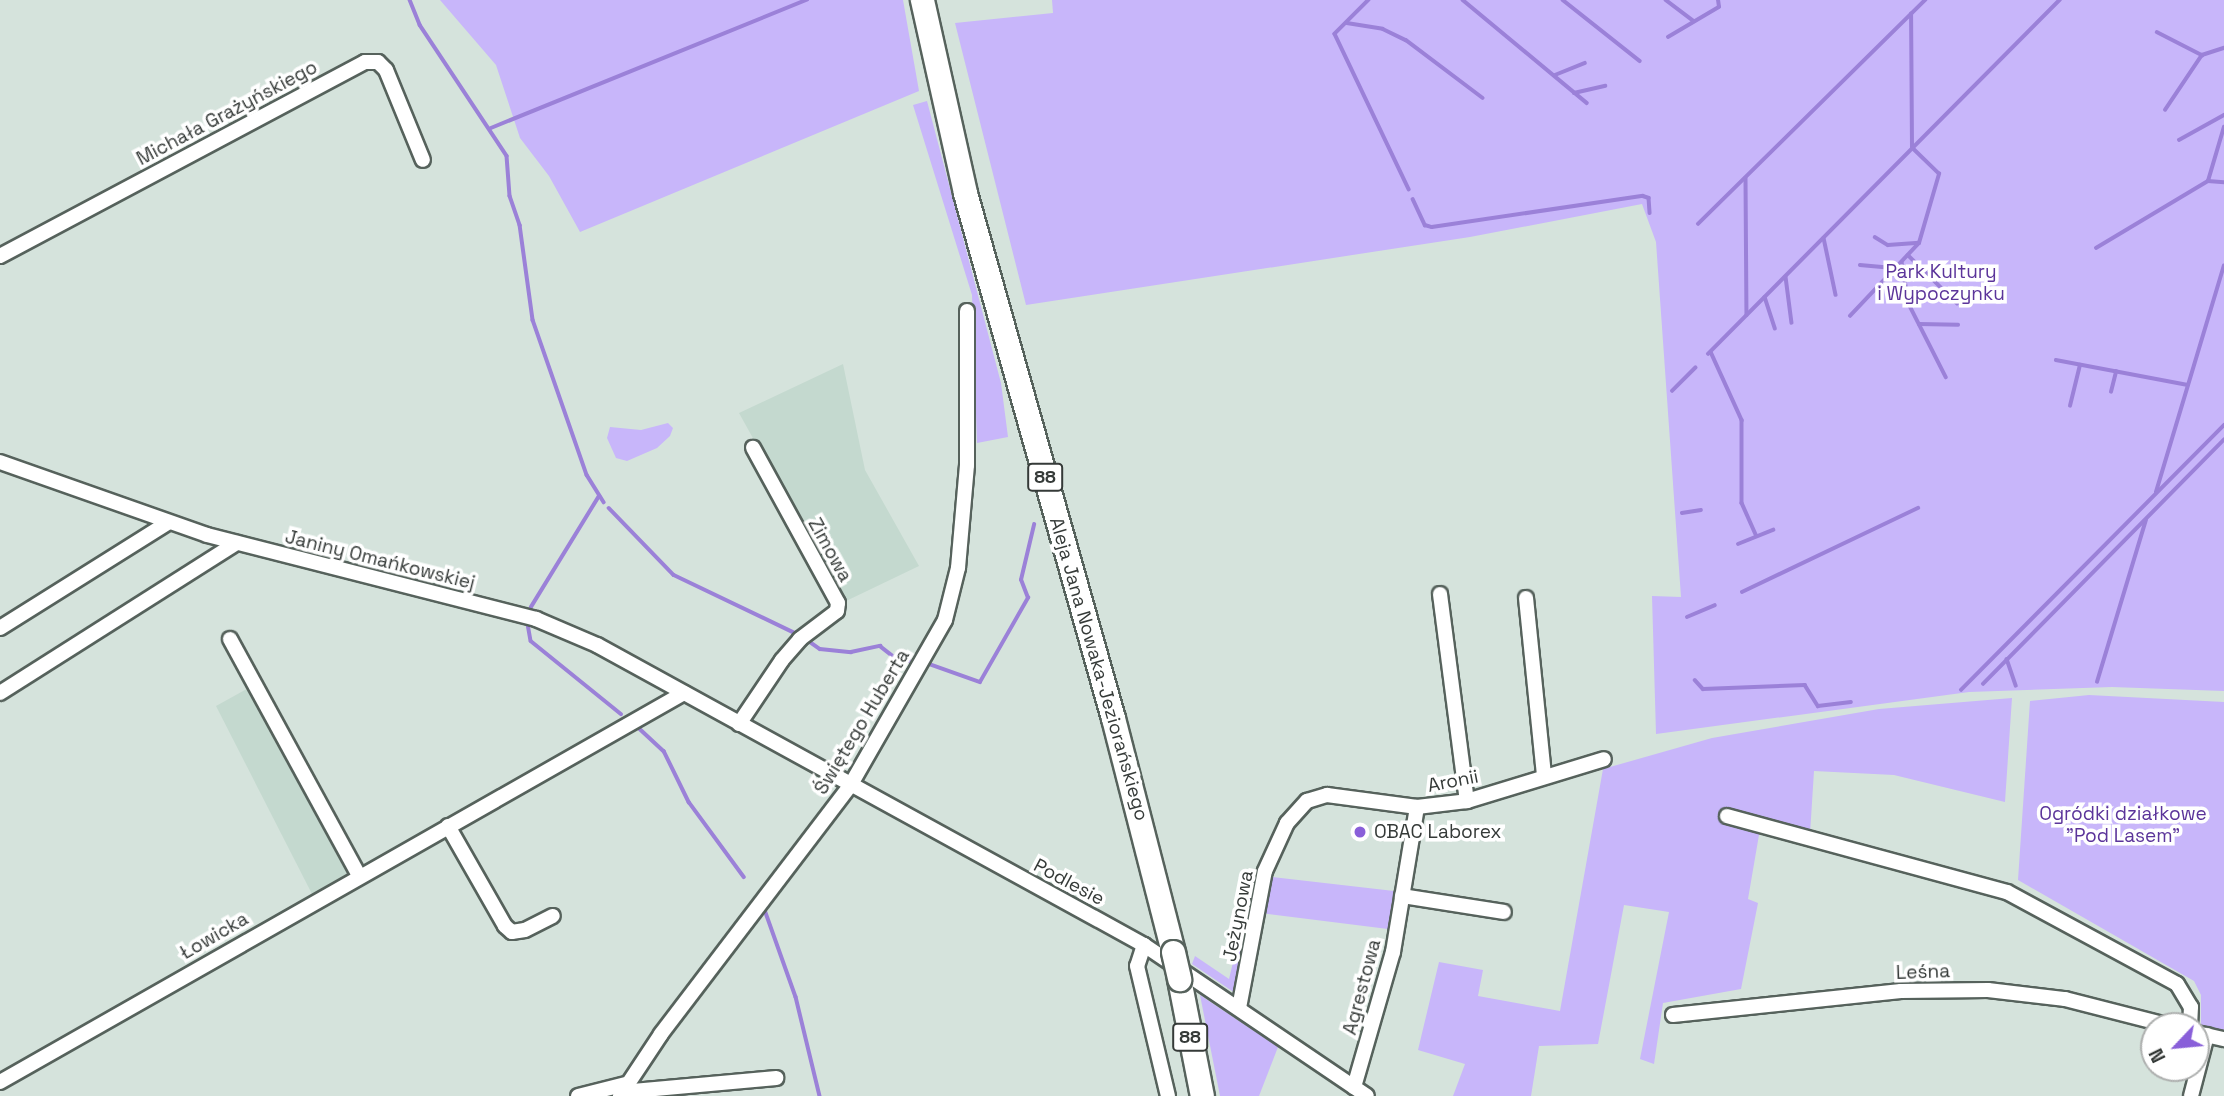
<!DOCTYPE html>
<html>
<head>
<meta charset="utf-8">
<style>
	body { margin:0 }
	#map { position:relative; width:2224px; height:1096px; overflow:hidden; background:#d5e3dc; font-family:"Space Grotesk",sans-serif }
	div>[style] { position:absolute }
	.built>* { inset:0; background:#c4d9cf }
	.green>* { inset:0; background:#c8b6fa }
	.stream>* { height:3.5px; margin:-1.75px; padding:0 1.75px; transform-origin:1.75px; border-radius:1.75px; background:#9b81d8 }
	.roads { filter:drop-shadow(2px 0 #56625c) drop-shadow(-2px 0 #56625c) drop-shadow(0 2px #56625c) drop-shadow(0 -2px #56625c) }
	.street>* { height:14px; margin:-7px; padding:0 7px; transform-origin:7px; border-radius:7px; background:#fff }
	.primary>* { height:23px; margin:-11.5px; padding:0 11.5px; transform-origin:11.5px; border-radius:11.5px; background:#fff }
	.bridges { filter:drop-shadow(2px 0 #56625c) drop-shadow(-2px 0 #56625c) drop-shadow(0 2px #56625c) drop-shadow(0 -2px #56625c) }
	.primary-bridge>* { height:23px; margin:-11.5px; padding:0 11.5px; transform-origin:11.5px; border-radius:11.5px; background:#fff }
	.dots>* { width:19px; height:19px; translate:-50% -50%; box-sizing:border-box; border:4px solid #fff; border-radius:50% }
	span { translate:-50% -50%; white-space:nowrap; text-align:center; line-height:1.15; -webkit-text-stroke:7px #fff; paint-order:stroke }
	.shield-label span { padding:2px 5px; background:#fff; border:2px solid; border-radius:5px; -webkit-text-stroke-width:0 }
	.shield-label { font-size:18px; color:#353a38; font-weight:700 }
	.street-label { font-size:19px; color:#353a38 }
	.park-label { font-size:19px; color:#5b349a }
	.poi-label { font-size:19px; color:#353a38 }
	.left { translate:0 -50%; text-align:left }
	.north { position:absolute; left:2140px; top:1012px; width:70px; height:70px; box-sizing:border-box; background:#fff; border:2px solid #aeb0af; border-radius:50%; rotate:244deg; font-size:19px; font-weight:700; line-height:28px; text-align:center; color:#353a38 }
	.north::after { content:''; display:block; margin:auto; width:24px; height:32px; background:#895fd9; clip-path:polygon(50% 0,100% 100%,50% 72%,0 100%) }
</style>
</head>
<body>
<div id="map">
	<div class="built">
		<div style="clip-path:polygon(843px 364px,865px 470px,919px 566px,844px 602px,739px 413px)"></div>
		<div style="clip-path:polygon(254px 685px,353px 870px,312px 894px,216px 706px)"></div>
	</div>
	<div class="green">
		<div style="clip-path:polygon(440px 0,903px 0,919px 91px,580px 232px,549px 176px,520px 138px,496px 65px)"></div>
		<div style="clip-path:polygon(1052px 0,2224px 0,2224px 691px,2112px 687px,1969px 692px,1656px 734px,1652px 596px,1681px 597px,1656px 242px,1642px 204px,1470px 237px,1026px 305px,955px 23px,1053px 13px)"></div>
		<div style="clip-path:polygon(927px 101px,1001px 383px,1008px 437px,977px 443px,972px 295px,913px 105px)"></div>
		<div style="clip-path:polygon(668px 423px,673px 428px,670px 436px,657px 448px,627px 461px,616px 458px,607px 438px,610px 427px,641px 430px)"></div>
		<div style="clip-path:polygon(2089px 695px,2224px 702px,2224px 1031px,2201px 1026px,2201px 995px,2194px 981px,2018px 880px,2030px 701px)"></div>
		<div style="clip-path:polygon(2012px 698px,2005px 802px,1894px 775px,1814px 771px,1810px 834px,1760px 829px,1748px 899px,1758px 903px,1741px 989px,1663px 1003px,1654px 1064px,1640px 1059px,1669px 912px,1624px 905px,1598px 1044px,1539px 1046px,1531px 1096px,1453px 1096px,1465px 1064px,1418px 1050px,1439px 962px,1483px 970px,1478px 996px,1560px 1011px,1603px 769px,1712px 738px,1879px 709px)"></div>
		<div style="clip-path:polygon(1254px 875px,1394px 891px,1388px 929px,1261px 913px,1247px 1001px,1192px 964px,1195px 956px,1229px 979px)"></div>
		<div style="clip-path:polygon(1200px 995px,1278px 1047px,1259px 1096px,1220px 1096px)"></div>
	</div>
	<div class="stream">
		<div style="left:410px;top:0;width:27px;rotate:68deg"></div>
		<div style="left:420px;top:25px;width:157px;rotate:56.4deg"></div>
		<div style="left:507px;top:156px;width:40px;rotate:85.7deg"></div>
		<div style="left:510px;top:196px;width:31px;rotate:71deg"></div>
		<div style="left:520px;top:225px;width:96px;rotate:82.2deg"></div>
		<div style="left:533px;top:320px;width:164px;rotate:70.8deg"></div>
		<div style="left:587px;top:475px;width:32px;rotate:58deg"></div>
		<div style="left:1369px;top:0;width:48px;rotate:135deg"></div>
		<div style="left:1335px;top:34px;width:172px;rotate:64.5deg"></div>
		<div style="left:1463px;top:0;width:161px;rotate:39.7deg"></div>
		<div style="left:1563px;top:0;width:98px;rotate:38.4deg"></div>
		<div style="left:1666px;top:0;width:35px;rotate:37deg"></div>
		<div style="left:1347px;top:23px;width:36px;rotate:9deg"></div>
		<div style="left:1383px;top:29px;width:25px;rotate:26deg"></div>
		<div style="left:1406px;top:40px;width:96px;rotate:37deg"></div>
		<div style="left:2157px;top:32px;width:51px;rotate:27.1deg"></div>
		<div style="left:1668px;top:37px;width:59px;rotate:-30.5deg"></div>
		<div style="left:1719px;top:7px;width:7px;rotate:-98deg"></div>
		<div style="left:1555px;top:75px;width:32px;rotate:-22deg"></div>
		<div style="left:1574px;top:93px;width:32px;rotate:-13deg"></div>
		<div style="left:2165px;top:110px;width:66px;rotate:-56.1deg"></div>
		<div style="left:2202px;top:55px;width:23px;rotate:-18deg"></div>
		<div style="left:491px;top:128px;width:341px;rotate:-22.1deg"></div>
		<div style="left:2179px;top:140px;width:51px;rotate:-29.1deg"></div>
		<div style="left:1746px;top:178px;width:137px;rotate:89.6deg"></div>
		<div style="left:2208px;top:181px;width:56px;rotate:-73.5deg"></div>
		<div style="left:1413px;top:199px;width:29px;rotate:65deg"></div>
		<div style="left:1425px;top:225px;width:7px;rotate:16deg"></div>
		<div style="left:1432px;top:227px;width:213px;rotate:-8.4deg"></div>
		<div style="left:1643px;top:196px;width:6px;rotate:18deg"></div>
		<div style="left:1649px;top:198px;width:15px;rotate:86deg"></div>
		<div style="left:1698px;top:224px;width:319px;rotate:-44.6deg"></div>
		<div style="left:1875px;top:237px;width:15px;rotate:32deg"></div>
		<div style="left:1888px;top:245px;width:31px;rotate:-4deg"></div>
		<div style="left:1824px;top:238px;width:58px;rotate:78.1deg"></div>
		<div style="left:2096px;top:248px;width:131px;rotate:-30.9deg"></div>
		<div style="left:2208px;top:181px;width:16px;rotate:4deg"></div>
		<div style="left:1908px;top:255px;width:69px;rotate:44.4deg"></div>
		<div style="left:1902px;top:262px;width:43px;rotate:80.5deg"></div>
		<div style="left:1909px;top:304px;width:82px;rotate:63.1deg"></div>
		<div style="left:1860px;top:265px;width:36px;rotate:5deg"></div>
		<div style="left:1786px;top:277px;width:46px;rotate:82.6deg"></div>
		<div style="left:1765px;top:297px;width:33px;rotate:72deg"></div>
		<div style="left:1850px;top:316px;width:100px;rotate:-46.6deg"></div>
		<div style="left:1919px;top:243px;width:72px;rotate:-73.8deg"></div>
		<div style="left:1939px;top:174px;width:37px;rotate:-136deg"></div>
		<div style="left:1912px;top:148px;width:134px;rotate:-90.4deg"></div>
		<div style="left:1919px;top:324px;width:39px;rotate:1deg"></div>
		<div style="left:1711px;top:352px;width:75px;rotate:65.5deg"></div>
		<div style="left:1742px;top:420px;width:83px;rotate:90deg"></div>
		<div style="left:1742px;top:503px;width:36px;rotate:66deg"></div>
		<div style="left:1708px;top:354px;width:499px;rotate:-45.2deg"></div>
		<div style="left:2056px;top:360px;width:134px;rotate:10.7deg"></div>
		<div style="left:1672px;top:391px;width:33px;rotate:-45deg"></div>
		<div style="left:2111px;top:392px;width:21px;rotate:-76deg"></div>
		<div style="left:2070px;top:406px;width:42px;rotate:-76.3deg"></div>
		<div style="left:2156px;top:492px;width:236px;rotate:-73.3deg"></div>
		<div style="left:609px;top:508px;width:93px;rotate:45.9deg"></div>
		<div style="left:674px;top:575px;width:134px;rotate:25.6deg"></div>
		<div style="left:1682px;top:513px;width:19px;rotate:-9deg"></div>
		<div style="left:1738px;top:544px;width:38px;rotate:-22deg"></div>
		<div style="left:1742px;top:592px;width:195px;rotate:-25.5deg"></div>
		<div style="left:531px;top:607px;width:130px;rotate:-58.5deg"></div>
		<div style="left:1687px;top:617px;width:30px;rotate:-23deg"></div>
		<div style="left:528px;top:624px;width:17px;rotate:80deg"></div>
		<div style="left:531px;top:641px;width:116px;rotate:39deg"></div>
		<div style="left:810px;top:642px;width:12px;rotate:35deg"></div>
		<div style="left:820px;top:649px;width:31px;rotate:6deg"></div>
		<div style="left:851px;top:652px;width:30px;rotate:-12deg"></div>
		<div style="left:880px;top:646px;width:23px;rotate:38deg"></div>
		<div style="left:898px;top:660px;width:11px;rotate:5deg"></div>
		<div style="left:2007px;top:659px;width:28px;rotate:71deg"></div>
		<div style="left:929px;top:664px;width:54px;rotate:19.4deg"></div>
		<div style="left:980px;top:682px;width:97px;rotate:-60.3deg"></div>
		<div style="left:1028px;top:598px;width:19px;rotate:-111deg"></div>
		<div style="left:1021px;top:580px;width:57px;rotate:-76.7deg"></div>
		<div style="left:1695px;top:680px;width:12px;rotate:48deg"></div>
		<div style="left:1703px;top:689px;width:102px;rotate:-2.2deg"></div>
		<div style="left:1805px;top:685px;width:25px;rotate:58deg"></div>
		<div style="left:1818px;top:706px;width:33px;rotate:-7deg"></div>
		<div style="left:2097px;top:682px;width:169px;rotate:-73.2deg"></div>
		<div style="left:1983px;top:684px;width:343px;rotate:-45.4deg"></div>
		<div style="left:1961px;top:690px;width:373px;rotate:-45.2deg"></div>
		<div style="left:640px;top:729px;width:33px;rotate:43deg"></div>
		<div style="left:664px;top:751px;width:57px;rotate:63.9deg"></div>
		<div style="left:689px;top:802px;width:93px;rotate:53.7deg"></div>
		<div style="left:765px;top:910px;width:92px;rotate:70.4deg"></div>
		<div style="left:796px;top:997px;width:102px;rotate:76.4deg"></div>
	</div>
	<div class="roads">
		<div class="street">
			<div style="left:0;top:256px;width:413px;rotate:-28deg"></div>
			<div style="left:365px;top:62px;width:13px"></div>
			<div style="left:378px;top:62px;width:11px;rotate:45deg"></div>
			<div style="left:386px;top:70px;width:97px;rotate:67.7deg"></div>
			<div style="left:0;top:462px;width:219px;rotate:19.4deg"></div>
			<div style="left:207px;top:535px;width:340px;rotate:14.3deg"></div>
			<div style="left:536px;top:619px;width:66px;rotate:23.1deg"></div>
			<div style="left:597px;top:645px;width:624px;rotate:28.74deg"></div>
			<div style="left:1144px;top:945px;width:269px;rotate:34.1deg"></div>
			<div style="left:1440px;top:594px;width:209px;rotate:82.6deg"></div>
			<div style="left:1526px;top:598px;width:178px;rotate:84.2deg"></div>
			<div style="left:0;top:628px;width:199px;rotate:-32.1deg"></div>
			<div style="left:230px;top:639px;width:270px;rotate:61.4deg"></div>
			<div style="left:0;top:693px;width:280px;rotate:-32.4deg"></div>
			<div style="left:739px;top:724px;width:77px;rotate:-56.1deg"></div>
			<div style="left:782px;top:660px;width:28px;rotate:-49deg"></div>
			<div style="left:800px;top:639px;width:46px;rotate:-37.1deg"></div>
			<div style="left:837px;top:611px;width:8px;rotate:-83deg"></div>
			<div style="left:838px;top:603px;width:177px;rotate:-118.7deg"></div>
			<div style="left:1727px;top:816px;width:290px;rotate:15.2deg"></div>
			<div style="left:2007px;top:892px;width:193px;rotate:28.4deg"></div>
			<div style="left:2177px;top:984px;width:27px;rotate:59deg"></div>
			<div style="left:2191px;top:1007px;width:19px;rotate:93deg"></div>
			<div style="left:448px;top:826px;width:115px;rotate:60.3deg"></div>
			<div style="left:505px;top:926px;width:9px;rotate:41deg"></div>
			<div style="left:512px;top:932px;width:13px;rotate:-9deg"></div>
			<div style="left:525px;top:930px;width:31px;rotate:-27deg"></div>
			<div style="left:1402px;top:896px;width:103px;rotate:8.9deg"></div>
			<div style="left:1144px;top:945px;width:22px;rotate:108deg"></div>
			<div style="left:1137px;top:966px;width:134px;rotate:76.6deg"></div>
			<div style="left:1239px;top:1008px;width:139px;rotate:-79.3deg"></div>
			<div style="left:1265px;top:871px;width:53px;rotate:-65.4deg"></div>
			<div style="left:1287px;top:823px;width:30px;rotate:-48deg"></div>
			<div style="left:1307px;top:801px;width:21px;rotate:-17deg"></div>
			<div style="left:1327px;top:795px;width:91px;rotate:7.6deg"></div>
			<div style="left:1417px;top:807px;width:50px;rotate:-6.8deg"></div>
			<div style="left:1467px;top:801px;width:143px;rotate:-17deg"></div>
			<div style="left:1673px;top:1015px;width:229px;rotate:-6deg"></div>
			<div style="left:1901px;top:991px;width:87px;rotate:-0.7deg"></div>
			<div style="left:1988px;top:990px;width:78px;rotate:6.7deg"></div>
			<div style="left:2065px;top:999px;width:109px;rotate:14.3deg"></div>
			<div style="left:2197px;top:1033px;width:28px;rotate:13deg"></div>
			<div style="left:0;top:1082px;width:787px;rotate:-29.63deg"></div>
			<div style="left:1354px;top:1087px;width:141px;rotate:-73.9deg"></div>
			<div style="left:1393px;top:952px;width:147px;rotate:-80.6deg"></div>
			<div style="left:622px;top:1092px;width:155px;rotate:-5.2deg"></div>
			<div style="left:578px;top:1096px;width:49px;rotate:-14deg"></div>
			<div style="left:620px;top:1096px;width:74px;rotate:-56.5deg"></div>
			<div style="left:661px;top:1034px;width:312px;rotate:-52.7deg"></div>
			<div style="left:850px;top:786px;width:191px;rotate:-60.2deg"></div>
			<div style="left:945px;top:620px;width:54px;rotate:-76deg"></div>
			<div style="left:958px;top:568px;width:103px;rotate:-85deg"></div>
			<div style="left:967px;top:465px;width:154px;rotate:-90deg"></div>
			<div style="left:2191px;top:1096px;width:63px;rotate:-75.3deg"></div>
		</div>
		<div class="primary">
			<div style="left:922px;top:0;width:198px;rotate:77.4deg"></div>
			<div style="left:965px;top:193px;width:545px;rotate:74.26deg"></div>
			<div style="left:1113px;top:718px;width:242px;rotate:75.6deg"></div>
			<div style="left:1179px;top:979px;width:119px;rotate:78.9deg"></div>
		</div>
	</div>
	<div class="bridges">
		<div class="primary-bridge">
			<div style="left:1173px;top:952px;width:28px;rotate:77deg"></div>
		</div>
	</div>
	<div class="dots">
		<div style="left:1360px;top:832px;background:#895fd9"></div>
	</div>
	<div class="shield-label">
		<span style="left:1045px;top:477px">88</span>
		<span style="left:1190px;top:1037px">88</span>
	</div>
	<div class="street-label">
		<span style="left:227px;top:113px;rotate:-28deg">Michała Grażyńskiego</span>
		<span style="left:830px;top:550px;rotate:61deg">Zimowa</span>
		<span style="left:380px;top:560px;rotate:14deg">Janiny Omańkowskiej</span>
		<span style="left:1099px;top:669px;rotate:74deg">Aleja Jana Nowaka-Jeziorańskiego</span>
		<span style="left:862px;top:722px;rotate:-59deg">Świętego Huberta</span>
		<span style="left:1453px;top:781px;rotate:-11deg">Aronii</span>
		<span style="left:1069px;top:882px;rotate:28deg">Podlesie</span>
		<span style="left:1238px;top:916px;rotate:-79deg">Jeżynowa</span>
		<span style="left:214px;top:936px;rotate:-30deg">Łowicka</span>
		<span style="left:1923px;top:972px;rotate:-2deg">Leśna</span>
		<span style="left:1362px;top:987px;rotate:-75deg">Agrestowa</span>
	</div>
	<div class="park-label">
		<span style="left:1941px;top:283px">Park Kultury<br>i Wypoczynku</span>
		<span style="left:2123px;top:825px">Ogródki działkowe<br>"Pod Lasem"</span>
	</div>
	<div class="poi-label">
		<span class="left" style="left:1374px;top:832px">OBAC Laborex</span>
	</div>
	<div class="north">N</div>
</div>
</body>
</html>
